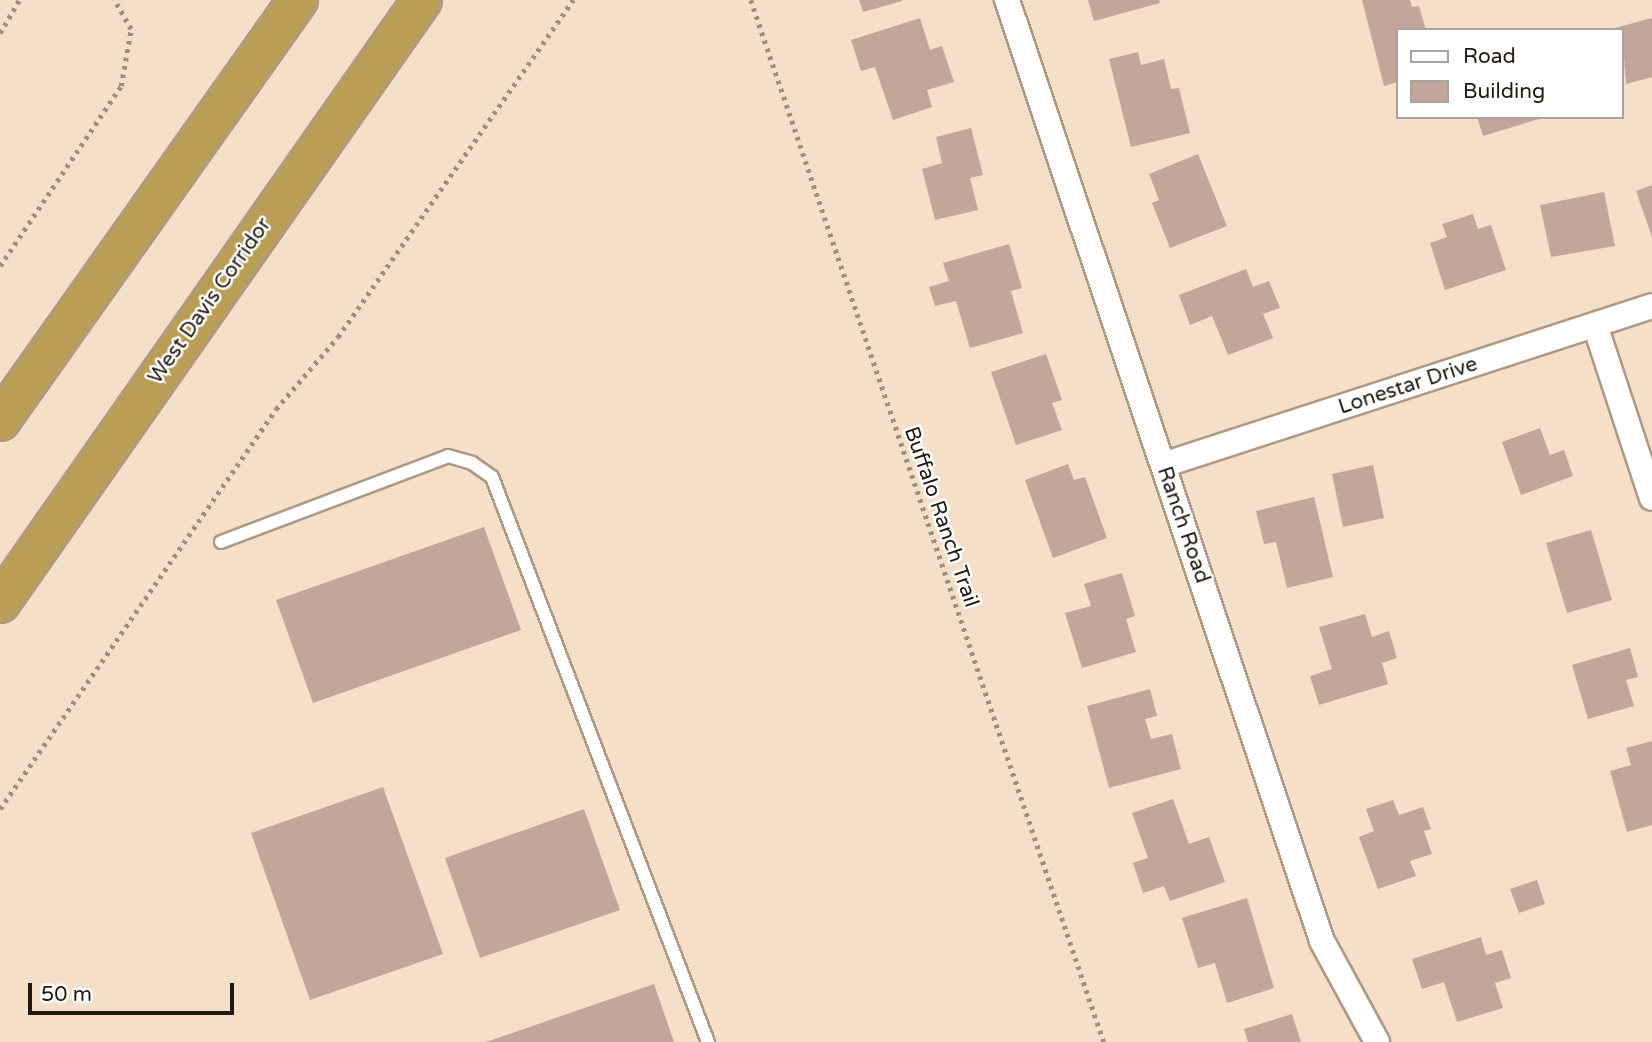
<!DOCTYPE html>
<html>
<head>
<meta charset="utf-8">
<style>
	body { margin:0 }
	#map { position:relative; width:1652px; height:1042px; overflow:hidden; background:#f5dfc9; font-family:"Varela Round",sans-serif }
	div>[style] { position:absolute }
	.building>* { inset:0; background:#c3a69a }
	.path>* { height:4.5px; margin-top:-2.25px; transform-origin:0; background:repeating-linear-gradient(90deg,#9e8e7d 0 3.5px,transparent 0 8.5px) }
	.roads { filter:drop-shadow(2px 0 #ae9985) drop-shadow(-2px 0 #ae9985) drop-shadow(0 2px #ae9985) drop-shadow(0 -2px #ae9985) }
	.lane>* { height:12px; margin:-6px; padding:0 6px; transform-origin:6px; border-radius:6px; background:#fff }
	.street>* { height:24px; margin:-12px; padding:0 12px; transform-origin:12px; border-radius:12px; background:#fff }
	.highway>* { height:38px; margin:-19px; padding:0 19px; transform-origin:19px; border-radius:19px; background:#bb9e56 }
	span { translate:-50% -50%; white-space:nowrap; text-align:center; line-height:1.15; -webkit-text-stroke:5px #fff; paint-order:stroke }
	.street-label { font-size:21px; color:#211911 }
	.legend { position:absolute; left:1396px; top:28px; width:228px; height:91px; box-sizing:border-box; background:#fff; border:2px solid #a6a3a0; margin:0; padding:9px 12px; list-style:none; font-size:21px; color:#211911 }
	.legend li { display:flex; align-items:center; gap:14px; height:35px }
	.legend b { width:35px; border:2px solid #a6a3a0 }
	.scale { position:absolute; left:28px; top:983px; width:206px; height:32px; box-sizing:border-box; border:4px solid #211911; border-top:0; padding-left:9px; font-size:21px; line-height:24px; white-space:nowrap; color:#211911; -webkit-text-stroke:5px #fff; paint-order:stroke }
</style>
</head>
<body>
<div id="map">
	<div class="building">
		<div style="clip-path:polygon(859px 0,902px 0,902px 1px,863px 12px)"></div>
		<div style="clip-path:polygon(1088px 0,1159px 0,1160px 3px,1094px 21px)"></div>
		<div style="clip-path:polygon(1362px 0,1410px 0,1412px 7px,1419px 6px,1426px 30px,1398px 30px,1398px 82px,1384px 86px)"></div>
		<div style="clip-path:polygon(920px 18px,930px 50px,942px 46px,954px 82px,927px 90px,932px 107px,893px 120px,875px 67px,861px 71px,851px 40px)"></div>
		<div style="clip-path:polygon(1652px 18px,1652px 77px,1626px 84px,1622px 30px,1611px 29px)"></div>
		<div style="clip-path:polygon(1138px 52px,1141px 65px,1164px 59px,1171px 89px,1179px 88px,1190px 133px,1131px 147px,1109px 59px)"></div>
		<div style="clip-path:polygon(1477px 117px,1542px 117px,1542px 118px,1483px 136px)"></div>
		<div style="clip-path:polygon(971px 128px,983px 175px,970px 178px,978px 210px,935px 220px,922px 169px,942px 163px,936px 137px)"></div>
		<div style="clip-path:polygon(1198px 154px,1227px 226px,1170px 248px,1152px 203px,1159px 200px,1149px 174px)"></div>
		<div style="clip-path:polygon(1652px 185px,1652px 237px,1636px 191px)"></div>
		<div style="clip-path:polygon(1604px 192px,1615px 246px,1551px 257px,1540px 205px)"></div>
		<div style="clip-path:polygon(1473px 214px,1478px 229px,1491px 225px,1506px 270px,1445px 290px,1430px 243px,1447px 237px,1442px 224px)"></div>
		<div style="clip-path:polygon(1009px 244px,1022px 288px,1011px 291px,1023px 333px,970px 348px,956px 301px,935px 306px,929px 287px,949px 281px,943px 263px)"></div>
		<div style="clip-path:polygon(1246px 269px,1253px 287px,1269px 281px,1280px 308px,1263px 314px,1273px 338px,1228px 355px,1212px 316px,1190px 325px,1179px 295px)"></div>
		<div style="clip-path:polygon(1046px 354px,1062px 400px,1052px 403px,1062px 430px,1016px 445px,991px 372px)"></div>
		<div style="clip-path:polygon(1540px 428px,1550px 455px,1564px 450px,1573px 476px,1521px 495px,1502px 442px)"></div>
		<div style="clip-path:polygon(1068px 464px,1074px 480px,1085px 477px,1107px 538px,1053px 558px,1025px 480px)"></div>
		<div style="clip-path:polygon(1373px 465px,1384px 518px,1343px 527px,1332px 474px)"></div>
		<div style="clip-path:polygon(1314px 497px,1333px 577px,1287px 588px,1276px 542px,1264px 544px,1256px 511px)"></div>
		<div style="clip-path:polygon(484px 527px,521px 630px,313px 703px,276px 600px)"></div>
		<div style="clip-path:polygon(1591px 530px,1612px 600px,1567px 613px,1546px 543px)"></div>
		<div style="clip-path:polygon(1122px 573px,1135px 616px,1126px 619px,1136px 652px,1082px 668px,1065px 613px,1091px 606px,1084px 584px)"></div>
		<div style="clip-path:polygon(1365px 614px,1372px 637px,1389px 631px,1397px 658px,1382px 663px,1388px 684px,1319px 705px,1310px 676px,1332px 669px,1319px 627px)"></div>
		<div style="clip-path:polygon(1630px 648px,1638px 677px,1626px 680px,1634px 706px,1588px 719px,1572px 665px)"></div>
		<div style="clip-path:polygon(1150px 689px,1157px 716px,1145px 719px,1151px 739px,1172px 734px,1181px 769px,1109px 788px,1087px 706px)"></div>
		<div style="clip-path:polygon(1652px 741px,1652px 825px,1627px 832px,1610px 771px,1631px 765px,1626px 748px)"></div>
		<div style="clip-path:polygon(383px 787px,443px 954px,310px 1000px,251px 833px)"></div>
		<div style="clip-path:polygon(1173px 799px,1189px 844px,1209px 837px,1225px 882px,1170px 901px,1164px 886px,1143px 893px,1133px 863px,1148px 858px,1132px 813px)"></div>
		<div style="clip-path:polygon(1393px 800px,1399px 815px,1423px 807px,1431px 829px,1424px 831px,1432px 854px,1410px 861px,1416px 876px,1378px 889px,1359px 837px,1374px 831px,1366px 809px)"></div>
		<div style="clip-path:polygon(584px 809px,620px 910px,480px 958px,445px 858px)"></div>
		<div style="clip-path:polygon(1537px 880px,1545px 904px,1519px 913px,1510px 889px)"></div>
		<div style="clip-path:polygon(1247px 898px,1274px 988px,1227px 1003px,1215px 963px,1198px 968px,1182px 918px)"></div>
		<div style="clip-path:polygon(1481px 937px,1486px 955px,1502px 950px,1511px 978px,1495px 983px,1503px 1008px,1457px 1022px,1444px 982px,1422px 989px,1412px 959px)"></div>
		<div style="clip-path:polygon(654px 984px,674px 1042px,486px 1042px)"></div>
		<div style="clip-path:polygon(1292px 1014px,1301px 1042px,1248px 1042px,1244px 1029px)"></div>
	</div>
	<div class="path">
		<div style="left:751px;top:0;width:1100px;rotate:71.29deg"></div>
		<div style="left:0;top:33px;width:38px;rotate:-60deg"></div>
		<div style="left:0;top:266px;width:217px;rotate:-56.1deg"></div>
		<div style="left:121px;top:86px;width:58px;rotate:-80deg"></div>
		<div style="left:131px;top:29px;width:34px;rotate:-120deg"></div>
		<div style="left:0;top:809px;width:486px;rotate:-55.4deg"></div>
		<div style="left:276px;top:409px;width:95px;rotate:-49.3deg"></div>
		<div style="left:338px;top:337px;width:411px;rotate:-55.1deg"></div>
	</div>
	<div class="roads">
		<div class="lane">
			<div style="left:221px;top:542px;width:243px;rotate:-20.7deg"></div>
			<div style="left:448px;top:456px;width:25px;rotate:16deg"></div>
			<div style="left:472px;top:463px;width:24px;rotate:35deg"></div>
			<div style="left:492px;top:477px;width:605px;rotate:69.08deg"></div>
		</div>
		<div class="street">
			<div style="left:1007px;top:0;width:992px;rotate:71.49deg"></div>
			<div style="left:1322px;top:941px;width:115px;rotate:61.4deg"></div>
			<div style="left:1595px;top:325px;width:182px;rotate:71.8deg"></div>
			<div style="left:1163px;top:465px;width:514px;rotate:-18.01deg"></div>
		</div>
		<div class="highway">
			<div style="left:0;top:421px;width:516px;rotate:-54.71deg"></div>
			<div style="left:0;top:603px;width:736px;rotate:-55.01deg"></div>
		</div>
	</div>
	<div class="street-label">
		<span style="left:210px;top:301px;rotate:-55deg">West Davis Corridor</span>
		<span style="left:1408px;top:386px;rotate:-18deg">Lonestar Drive</span>
		<span style="left:941px;top:517px;rotate:71deg">Buffalo Ranch Trail</span>
		<span style="left:1183px;top:525px;rotate:71deg">Ranch Road</span>
	</div>
	<ul class="legend">
	<li><b style="height:9px;background:#fff"></b>Road</li>
	<li><b style="height:19px;background:#c3a69a"></b>Building</li>
	</ul>
	<div class="scale">50 m</div>
</div>
</body>
</html>
